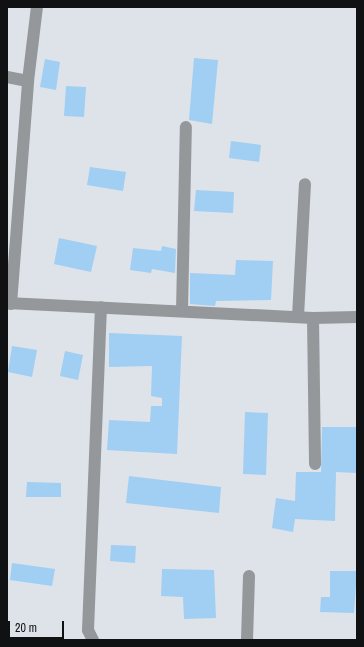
<!DOCTYPE html>
<html>
<head>
<meta charset="utf-8">
<style>
	body { margin:0 }
	#map { position:relative; width:364px; height:647px; overflow:hidden; background:#dde3e9; font-family:"Archivo Narrow",sans-serif }
	div>[style] { position:absolute }
	.building>* { inset:0; background:#a1cef3 }
	.street>* { height:12px; margin:-6px; padding:0 6px; transform-origin:6px; border-radius:6px; background:#95989a }
	span { translate:-50% -50%; white-space:nowrap; text-align:center; line-height:1.15; -webkit-text-stroke:4px #dde3e9; paint-order:stroke }
	.frame { position:absolute; inset:0; border:8px solid #0f1112; pointer-events:none }
	.scale { position:absolute; left:8px; top:621px; width:56px; height:18px; box-sizing:border-box; border:2px solid #0f1112; border-top:0; padding-left:5px; font-size:12px; line-height:14px; white-space:nowrap; color:#0f1112; -webkit-text-stroke:3px #dde3e9; paint-order:stroke }
</style>
</head>
<body>
<div id="map">
	<div class="building">
		<div style="clip-path:polygon(194px 58px,218px 60px,212px 124px,189px 120px)"></div>
		<div style="clip-path:polygon(45px 59px,60px 62px,56px 90px,40px 87px)"></div>
		<div style="clip-path:polygon(66px 86px,86px 87px,84px 117px,64px 116px)"></div>
		<div style="clip-path:polygon(231px 141px,261px 145px,259px 162px,229px 158px)"></div>
		<div style="clip-path:polygon(90px 167px,126px 172px,123px 191px,87px 185px)"></div>
		<div style="clip-path:polygon(196px 190px,234px 192px,233px 213px,194px 211px)"></div>
		<div style="clip-path:polygon(59px 238px,97px 246px,91px 272px,54px 264px)"></div>
		<div style="clip-path:polygon(162px 246px,176px 249px,175px 273px,152px 269px,151px 273px,130px 270px,133px 248px,161px 251px)"></div>
		<div style="clip-path:polygon(236px 260px,273px 261px,271px 300px,216px 301px,215px 306px,190px 304px,190px 273px,235px 275px)"></div>
		<div style="clip-path:polygon(109px 333px,182px 336px,177px 454px,107px 450px,109px 420px,150px 422px,151px 406px,162px 406px,162px 398px,151px 396px,152px 366px,109px 367px)"></div>
		<div style="clip-path:polygon(12px 346px,37px 350px,32px 377px,8px 372px)"></div>
		<div style="clip-path:polygon(65px 351px,83px 355px,78px 380px,60px 376px)"></div>
		<div style="clip-path:polygon(245px 412px,268px 413px,266px 475px,243px 474px)"></div>
		<div style="clip-path:polygon(322px 427px,357px 427px,357px 473px,336px 472px,335px 521px,295px 519px,293px 532px,272px 528px,276px 498px,295px 501px,296px 472px,321px 472px)"></div>
		<div style="clip-path:polygon(129px 476px,221px 487px,219px 513px,126px 503px)"></div>
		<div style="clip-path:polygon(27px 482px,61px 483px,61px 497px,26px 497px)"></div>
		<div style="clip-path:polygon(111px 545px,136px 546px,135px 563px,110px 561px)"></div>
		<div style="clip-path:polygon(12px 563px,55px 569px,52px 586px,10px 580px)"></div>
		<div style="clip-path:polygon(162px 569px,214px 570px,216px 618px,184px 619px,183px 597px,161px 596px)"></div>
		<div style="clip-path:polygon(330px 571px,357px 571px,354px 613px,320px 612px,321px 597px,330px 597px)"></div>
	</div>
	<div class="street">
		<div style="left:7px;top:77px;width:21px;rotate:11deg"></div>
		<div style="left:7px;top:303px;width:306px;rotate:2.8deg"></div>
		<div style="left:313px;top:318px;width:44px;rotate:-1.3deg"></div>
		<div style="left:11px;top:304px;width:224px;rotate:-85.6deg"></div>
		<div style="left:28px;top:81px;width:75px;rotate:-83.1deg"></div>
		<div style="left:182px;top:311px;width:184px;rotate:-88.8deg"></div>
		<div style="left:298px;top:317px;width:133px;rotate:-87deg"></div>
		<div style="left:313px;top:318px;width:146px;rotate:89.2deg"></div>
		<div style="left:93px;top:640px;width:11px;rotate:-117deg"></div>
		<div style="left:88px;top:630px;width:323px;rotate:-87.7deg"></div>
		<div style="left:247px;top:640px;width:64px;rotate:-88.2deg"></div>
	</div>
	<div class="frame"></div>
	<div class="scale">20 m</div>
</div>
</body>
</html>
